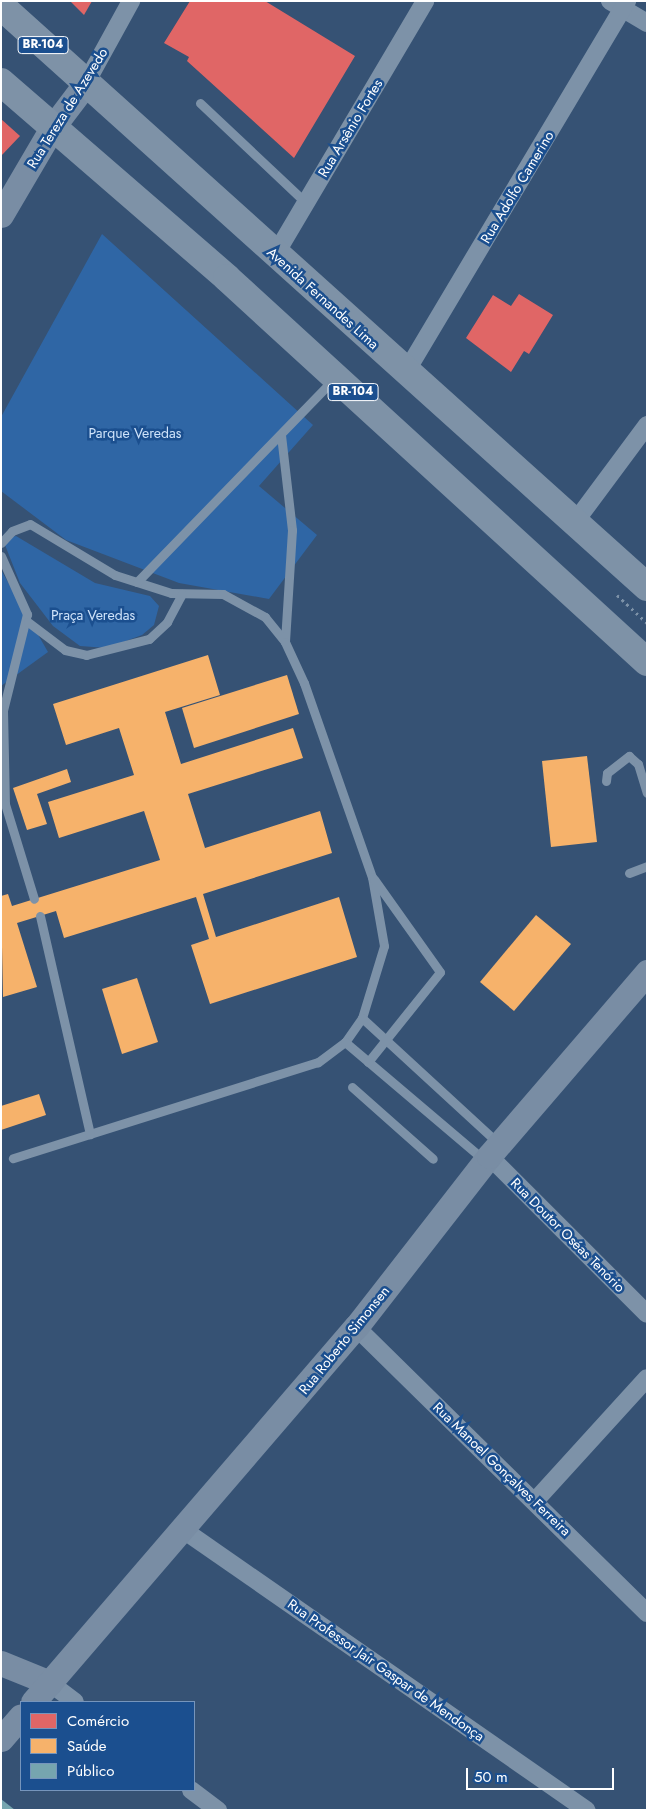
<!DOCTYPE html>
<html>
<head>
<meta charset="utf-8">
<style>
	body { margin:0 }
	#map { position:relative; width:648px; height:1811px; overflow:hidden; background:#365274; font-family:Jost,sans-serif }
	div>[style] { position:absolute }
	.green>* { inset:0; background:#2f66a5 }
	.shops>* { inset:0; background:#e06666 }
	.health>* { inset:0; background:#f6b26b }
	.public>* { inset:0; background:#76a5af }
	.path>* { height:3px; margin-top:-1.5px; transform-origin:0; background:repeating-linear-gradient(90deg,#7d92a8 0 2.5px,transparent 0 6.5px) }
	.lane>* { height:9px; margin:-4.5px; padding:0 4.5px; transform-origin:4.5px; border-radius:4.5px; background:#7d92a8 }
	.street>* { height:18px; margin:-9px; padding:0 9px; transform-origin:9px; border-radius:9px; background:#7d92a8 }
	.secondary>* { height:25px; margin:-12.5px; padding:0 12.5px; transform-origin:12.5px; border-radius:12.5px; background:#798da4 }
	.highway>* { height:28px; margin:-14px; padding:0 14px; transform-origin:14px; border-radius:14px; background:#7e92a7 }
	span { translate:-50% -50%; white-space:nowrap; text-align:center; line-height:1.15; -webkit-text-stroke:5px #1b4f8f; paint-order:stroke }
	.shield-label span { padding:1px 4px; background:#1b4f8f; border:1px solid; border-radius:4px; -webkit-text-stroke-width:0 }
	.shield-label { font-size:12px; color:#fff; font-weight:700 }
	.street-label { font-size:14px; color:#fff }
	.park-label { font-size:14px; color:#cfe3fa }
	.frame { position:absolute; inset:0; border:2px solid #fff; pointer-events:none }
	.legend { position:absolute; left:20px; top:1701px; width:175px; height:90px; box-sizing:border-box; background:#1b4f8f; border:1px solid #7695bc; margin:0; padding:6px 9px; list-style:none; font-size:15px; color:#fff }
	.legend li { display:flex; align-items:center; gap:10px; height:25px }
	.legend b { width:25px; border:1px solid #7695bc }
	.scale { position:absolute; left:466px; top:1768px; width:148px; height:22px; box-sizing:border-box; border:2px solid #fff; border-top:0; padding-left:6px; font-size:15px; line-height:18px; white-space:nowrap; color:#fff; -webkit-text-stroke:4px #1b4f8f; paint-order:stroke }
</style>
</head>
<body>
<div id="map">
	<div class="green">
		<div style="clip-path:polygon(102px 234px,313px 425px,259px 486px,317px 535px,269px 599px,179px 583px,66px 540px,1px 491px,1px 417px)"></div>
		<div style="clip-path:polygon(16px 536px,95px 583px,150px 596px,159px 606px,154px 625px,142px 635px,107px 648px,80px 646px,53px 626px,20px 583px,5px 545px,7px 538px)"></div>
		<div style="clip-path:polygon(1px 570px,48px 652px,1px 686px)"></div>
	</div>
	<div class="shops">
		<div style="clip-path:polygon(70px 1px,92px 1px,84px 15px)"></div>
		<div style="clip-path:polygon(190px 1px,265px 1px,355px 56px,294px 158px,187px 61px,189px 57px,164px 43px)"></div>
		<div style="clip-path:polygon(1px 119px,20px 136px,1px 156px)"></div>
		<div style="clip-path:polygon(519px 294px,553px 315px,529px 354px,524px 351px,511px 372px,466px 338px,493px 295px,511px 306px)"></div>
	</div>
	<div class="health">
		<div style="clip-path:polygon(208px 655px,220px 695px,165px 712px,181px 764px,293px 728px,303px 758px,188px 794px,205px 848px,320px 811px,332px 853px,203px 894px,216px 937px,339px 897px,357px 957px,210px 1004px,191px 945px,209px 939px,196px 897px,64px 938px,56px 911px,17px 923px,37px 987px,3px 997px,1px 896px,8px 894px,12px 906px,160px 860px,144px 811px,59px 838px,48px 802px,134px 775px,119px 728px,66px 745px,53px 704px)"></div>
		<div style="clip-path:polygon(287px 675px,299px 714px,194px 748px,182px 708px)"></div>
		<div style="clip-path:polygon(587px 756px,597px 842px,551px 847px,542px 761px)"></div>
		<div style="clip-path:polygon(67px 769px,71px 782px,37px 794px,47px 824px,27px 830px,13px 788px)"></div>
		<div style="clip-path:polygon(536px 915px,571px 944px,514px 1011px,480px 982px)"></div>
		<div style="clip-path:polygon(137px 978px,158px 1042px,122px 1054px,102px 989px)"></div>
		<div style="clip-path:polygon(39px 1094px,46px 1115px,1px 1130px,1px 1106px)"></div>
	</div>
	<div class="public">
		<div style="clip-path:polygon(1px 1799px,15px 1810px,1px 1810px)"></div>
	</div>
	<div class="path">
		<div style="left:617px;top:595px;width:41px;rotate:43deg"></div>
	</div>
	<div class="lane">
		<div style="left:200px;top:103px;width:146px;rotate:43.3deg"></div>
		<div style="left:281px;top:435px;width:96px;rotate:83.4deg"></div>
		<div style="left:292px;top:530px;width:112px;rotate:93.6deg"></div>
		<div style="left:1px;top:543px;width:16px;rotate:-47deg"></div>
		<div style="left:12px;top:531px;width:19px;rotate:-21deg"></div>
		<div style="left:30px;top:524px;width:99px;rotate:31deg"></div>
		<div style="left:115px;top:575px;width:59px;rotate:17.8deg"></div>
		<div style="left:171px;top:593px;width:52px;rotate:1.1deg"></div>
		<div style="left:223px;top:594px;width:48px;rotate:28.7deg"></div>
		<div style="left:265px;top:617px;width:32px;rotate:51deg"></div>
		<div style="left:285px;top:642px;width:45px;rotate:65.1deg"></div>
		<div style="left:304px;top:683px;width:206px;rotate:70.7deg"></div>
		<div style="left:372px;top:877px;width:70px;rotate:80.1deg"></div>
		<div style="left:384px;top:946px;width:75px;rotate:107deg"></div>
		<div style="left:362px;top:1018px;width:29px;rotate:125deg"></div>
		<div style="left:345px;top:1042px;width:34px;rotate:143deg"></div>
		<div style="left:318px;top:1062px;width:320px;rotate:162.5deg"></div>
		<div style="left:1px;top:556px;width:64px;rotate:65.9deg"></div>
		<div style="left:27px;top:614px;width:99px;rotate:104deg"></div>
		<div style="left:3px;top:710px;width:94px;rotate:88.8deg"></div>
		<div style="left:5px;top:804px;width:99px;rotate:73deg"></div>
		<div style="left:137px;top:582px;width:283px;rotate:-45.9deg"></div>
		<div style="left:28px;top:622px;width:46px;rotate:37.1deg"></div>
		<div style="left:65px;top:650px;width:22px;rotate:13deg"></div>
		<div style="left:86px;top:655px;width:65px;rotate:-14.3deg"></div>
		<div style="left:149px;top:639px;width:25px;rotate:-43deg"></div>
		<div style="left:167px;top:622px;width:32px;rotate:-62deg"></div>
		<div style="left:606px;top:781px;width:8px;rotate:-83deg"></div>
		<div style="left:607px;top:773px;width:28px;rotate:-38deg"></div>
		<div style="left:629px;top:756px;width:12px;rotate:42deg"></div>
		<div style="left:638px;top:764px;width:30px;rotate:73deg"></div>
		<div style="left:629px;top:873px;width:19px;rotate:-21deg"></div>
		<div style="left:40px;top:916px;width:224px;rotate:77.1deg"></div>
		<div style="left:362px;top:1018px;width:185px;rotate:42.6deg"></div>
		<div style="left:345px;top:1042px;width:182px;rotate:40.3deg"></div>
		<div style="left:368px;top:1062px;width:115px;rotate:-51.3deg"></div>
		<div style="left:440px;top:972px;width:114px;rotate:-125.4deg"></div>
		<div style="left:352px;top:1087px;width:108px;rotate:41.6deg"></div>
	</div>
	<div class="street">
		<div style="left:610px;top:1px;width:43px;rotate:30.7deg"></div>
		<div style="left:86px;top:83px;width:94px;rotate:-61.2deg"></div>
		<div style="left:275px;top:255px;width:295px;rotate:-59.4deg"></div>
		<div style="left:406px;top:372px;width:432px;rotate:-59.2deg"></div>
		<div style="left:575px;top:522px;width:121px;rotate:-53.4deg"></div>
		<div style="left:489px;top:1156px;width:223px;rotate:45deg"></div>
		<div style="left:356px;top:1327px;width:408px;rotate:44.5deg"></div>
		<div style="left:535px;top:1501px;width:166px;rotate:-47.7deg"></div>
		<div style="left:185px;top:1531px;width:489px;rotate:34.8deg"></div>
		<div style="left:50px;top:1683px;width:31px;rotate:37deg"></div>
		<div style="left:191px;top:1790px;width:34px;rotate:37deg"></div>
	</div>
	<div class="secondary">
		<div style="left:1px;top:215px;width:101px;rotate:-59.6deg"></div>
		<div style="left:52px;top:128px;width:56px;rotate:-52.9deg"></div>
		<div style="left:1px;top:1663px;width:53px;rotate:22.2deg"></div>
		<div style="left:33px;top:1702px;width:495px;rotate:-49.3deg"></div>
		<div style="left:356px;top:1327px;width:217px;rotate:-52.1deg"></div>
		<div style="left:489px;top:1156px;width:243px;rotate:-49.3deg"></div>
		<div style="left:1px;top:1739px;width:30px;rotate:-49deg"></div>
	</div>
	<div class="highway">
		<div style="left:1px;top:6px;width:869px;rotate:41.97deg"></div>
		<div style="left:1px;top:82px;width:299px;rotate:40.9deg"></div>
		<div style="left:227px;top:278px;width:569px;rotate:42.44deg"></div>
	</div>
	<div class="shield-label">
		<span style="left:43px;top:45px">BR-104</span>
		<span style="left:353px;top:392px">BR-104</span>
	</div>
	<div class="street-label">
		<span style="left:67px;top:108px;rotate:-58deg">Rua Tereza de Azevedo</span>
		<span style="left:350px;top:128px;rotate:-59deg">Rua Arsênio Fortes</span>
		<span style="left:517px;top:187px;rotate:-59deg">Rua Adolfo Camerino</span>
		<span style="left:323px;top:298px;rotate:42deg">Avenida Fernandes Lima</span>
		<span style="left:568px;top:1235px;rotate:45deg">Rua Doutor Oséas Tenório</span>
		<span style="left:344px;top:1340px;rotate:-51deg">Rua Roberto Simonsen</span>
		<span style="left:502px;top:1469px;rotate:44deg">Rua Manoel Gonçalves Ferreira</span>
		<span style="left:386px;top:1670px;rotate:35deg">Rua Professor Jair Gaspar de Mendonça</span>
	</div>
	<div class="park-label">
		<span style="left:135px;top:433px">Parque Veredas</span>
		<span style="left:93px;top:615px">Praça Veredas</span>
	</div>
	<div class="frame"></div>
	<ul class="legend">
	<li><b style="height:14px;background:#e06666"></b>Comércio</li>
	<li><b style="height:14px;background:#f6b26b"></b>Saúde</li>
	<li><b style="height:14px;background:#76a5af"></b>Público</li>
	</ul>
	<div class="scale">50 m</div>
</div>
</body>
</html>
